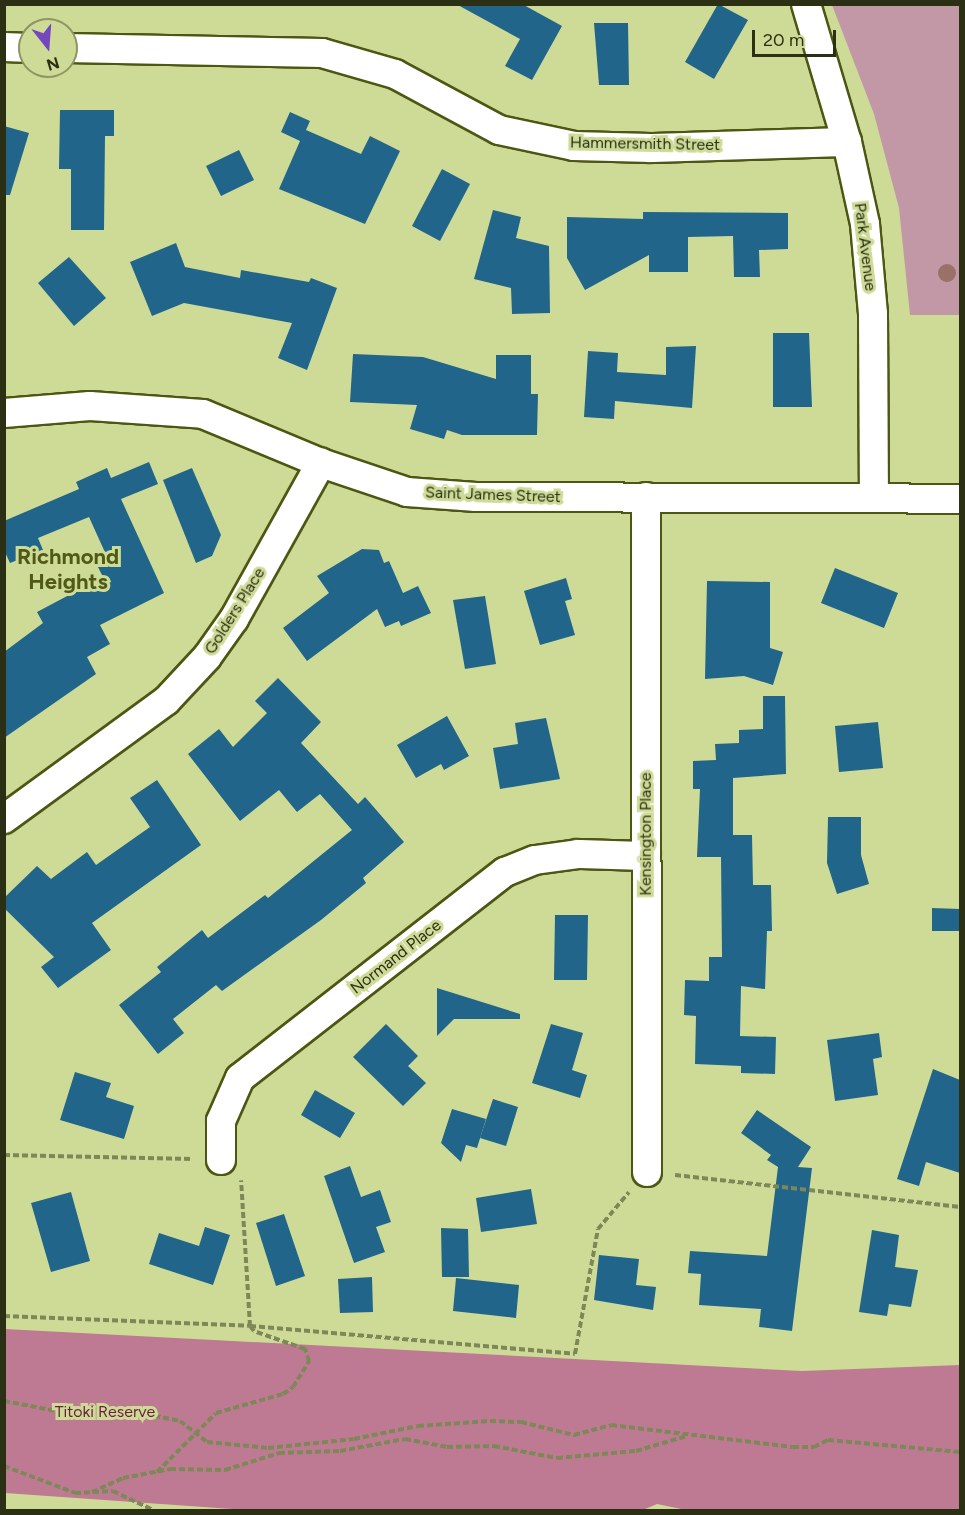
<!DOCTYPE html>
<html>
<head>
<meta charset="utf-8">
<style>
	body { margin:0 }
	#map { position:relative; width:965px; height:1515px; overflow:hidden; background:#cedb97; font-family:Figtree,sans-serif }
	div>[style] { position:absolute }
	.green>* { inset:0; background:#c398a6 }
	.forest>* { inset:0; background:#be7a92 }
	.building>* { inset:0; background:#21658b }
	.path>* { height:4px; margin-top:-2px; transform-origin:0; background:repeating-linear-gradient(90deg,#7e8757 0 6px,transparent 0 9px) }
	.roads { filter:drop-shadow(2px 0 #4d5612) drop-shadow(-2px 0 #4d5612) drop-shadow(0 2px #4d5612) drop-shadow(0 -2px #4d5612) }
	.street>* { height:28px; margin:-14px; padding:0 14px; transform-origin:14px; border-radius:14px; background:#fff }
	.trees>* { width:18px; height:18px; margin:-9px; border-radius:50%; background:#997167 }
	span { translate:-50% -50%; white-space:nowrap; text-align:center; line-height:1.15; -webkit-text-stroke:6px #cedb97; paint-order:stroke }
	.street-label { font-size:16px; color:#2b2f14 }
	.park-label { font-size:16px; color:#6d1b40 }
	.district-label { font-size:22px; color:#505a16; font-weight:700 }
	.frame { position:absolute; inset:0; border:6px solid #2b2f14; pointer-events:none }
	.north { position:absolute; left:18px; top:18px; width:60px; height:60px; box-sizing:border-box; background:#cedb97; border:2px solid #8d9663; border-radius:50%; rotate:163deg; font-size:16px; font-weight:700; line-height:24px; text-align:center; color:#2b2f14 }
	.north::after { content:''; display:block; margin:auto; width:21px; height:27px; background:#7547bf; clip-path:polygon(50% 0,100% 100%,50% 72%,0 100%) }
	.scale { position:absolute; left:752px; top:30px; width:84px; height:27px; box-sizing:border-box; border:3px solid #2b2f14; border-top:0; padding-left:8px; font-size:18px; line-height:21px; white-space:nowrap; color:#2b2f14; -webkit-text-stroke:4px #cedb97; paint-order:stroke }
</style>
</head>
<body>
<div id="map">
	<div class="green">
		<div style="clip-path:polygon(832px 5px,960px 5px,960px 315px,910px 315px,899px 208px,874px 114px)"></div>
	</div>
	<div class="forest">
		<div style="clip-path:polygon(5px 1329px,802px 1371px,960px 1365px,960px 1510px,686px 1510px,657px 1504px,643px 1510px,246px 1510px,5px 1493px)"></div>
	</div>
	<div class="building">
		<div style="clip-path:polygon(456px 4px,522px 4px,562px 26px,532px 80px,505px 66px,520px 39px)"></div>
		<div style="clip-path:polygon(718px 4px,748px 20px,714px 79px,685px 62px)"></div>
		<div style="clip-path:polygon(594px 23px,628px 23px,629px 85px,599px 85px)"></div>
		<div style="clip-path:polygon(60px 110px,114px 110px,114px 136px,105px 136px,104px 230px,71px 230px,71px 169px,59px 169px)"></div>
		<div style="clip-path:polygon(290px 112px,310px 121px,306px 130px,361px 154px,370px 136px,400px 151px,365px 224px,279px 189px,300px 141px,281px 132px)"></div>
		<div style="clip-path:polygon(4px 126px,29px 133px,10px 195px,4px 195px)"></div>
		<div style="clip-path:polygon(239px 150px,254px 180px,221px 196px,206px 166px)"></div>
		<div style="clip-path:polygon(442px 169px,470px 184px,440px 241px,412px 226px)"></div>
		<div style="clip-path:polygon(493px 210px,521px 217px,516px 238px,549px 246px,550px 313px,512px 314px,511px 288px,474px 279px)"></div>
		<div style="clip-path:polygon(643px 212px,788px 213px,788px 249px,759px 250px,760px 277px,734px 277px,733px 236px,688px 237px,688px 272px,649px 272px,649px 255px,585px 290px,567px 258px,567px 217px,643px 219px)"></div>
		<div style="clip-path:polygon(176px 243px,185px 267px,240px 278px,241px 270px,309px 282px,311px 278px,337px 288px,307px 370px,278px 358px,292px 323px,184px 303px,152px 316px,130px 262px)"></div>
		<div style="clip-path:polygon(69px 257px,106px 298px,74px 326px,38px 283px)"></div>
		<div style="clip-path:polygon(773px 333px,809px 333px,812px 407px,773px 407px)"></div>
		<div style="clip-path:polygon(696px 346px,692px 408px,615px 401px,614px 419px,584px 417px,588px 351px,618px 353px,617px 372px,666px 375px,666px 347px)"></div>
		<div style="clip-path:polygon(353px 354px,423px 357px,496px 379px,496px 355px,531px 355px,531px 394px,538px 394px,537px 435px,462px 435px,447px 430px,444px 439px,410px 429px,417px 405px,350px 402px)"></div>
		<div style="clip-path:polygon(149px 462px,158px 484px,121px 499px,164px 593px,100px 625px,110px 644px,87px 657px,96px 674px,4px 738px,4px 652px,43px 623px,37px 612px,103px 577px,97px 565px,108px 559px,89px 517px,38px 538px,43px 550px,10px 563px,4px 550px,4px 521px,79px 489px,76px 482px,107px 468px,111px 478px)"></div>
		<div style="clip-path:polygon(192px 468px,221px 535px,212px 556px,196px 563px,163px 480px)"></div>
		<div style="clip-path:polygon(362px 549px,379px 550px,384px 563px,389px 561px,403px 593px,418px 586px,431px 613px,401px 626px,399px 621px,385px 627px,377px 609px,307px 661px,283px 628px,329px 593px,317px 576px)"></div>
		<div style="clip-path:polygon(835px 568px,898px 593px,884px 628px,821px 603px)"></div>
		<div style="clip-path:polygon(566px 578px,572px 599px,565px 601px,575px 635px,540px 645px,524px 591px)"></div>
		<div style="clip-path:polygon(707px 581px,770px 582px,770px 648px,783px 652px,773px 685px,744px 676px,705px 679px)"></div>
		<div style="clip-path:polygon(485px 596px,496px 664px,465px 669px,453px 600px)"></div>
		<div style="clip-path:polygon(278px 678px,321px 722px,301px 743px,358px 804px,365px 797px,404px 842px,363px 878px,366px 883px,321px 920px,222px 991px,216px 985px,173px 1019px,184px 1033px,158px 1054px,119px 1005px,161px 972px,157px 967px,202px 930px,208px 938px,265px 895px,268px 898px,352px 830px,320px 794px,297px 812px,279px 790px,240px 821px,188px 754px,219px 729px,233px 747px,267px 713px,255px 701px)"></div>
		<div style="clip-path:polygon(763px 696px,785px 696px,786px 774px,733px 778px,733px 835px,752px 835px,753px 885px,771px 885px,772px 931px,767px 931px,765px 989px,741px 986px,740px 1036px,776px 1037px,775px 1074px,741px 1073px,741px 1066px,695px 1064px,696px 1016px,684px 1015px,685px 980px,709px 981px,709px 957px,722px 957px,721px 857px,697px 857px,700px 789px,693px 789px,693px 761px,716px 760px,715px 744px,739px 743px,739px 730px,763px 729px)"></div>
		<div style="clip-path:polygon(447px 716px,469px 756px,444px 770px,441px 764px,416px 778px,397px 745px)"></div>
		<div style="clip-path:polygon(546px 718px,560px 779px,500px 789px,493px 748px,518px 744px,515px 723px)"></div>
		<div style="clip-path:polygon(878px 722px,883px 768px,839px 772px,835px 726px)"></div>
		<div style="clip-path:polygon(157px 780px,201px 845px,92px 923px,111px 950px,58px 988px,41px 967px,54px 957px,4px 908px,4px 898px,37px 866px,51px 879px,87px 852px,96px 865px,150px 827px,130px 798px)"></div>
		<div style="clip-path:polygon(828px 817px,861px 817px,861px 855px,869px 884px,837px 894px,827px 863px)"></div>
		<div style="clip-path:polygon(932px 908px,960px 909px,960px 931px,932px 931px)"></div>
		<div style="clip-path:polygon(555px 915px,588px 915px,587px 980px,554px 980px)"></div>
		<div style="clip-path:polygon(437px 988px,520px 1014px,520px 1019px,454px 1019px,437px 1036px)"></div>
		<div style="clip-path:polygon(386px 1024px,418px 1056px,408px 1066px,426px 1083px,403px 1106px,353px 1057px)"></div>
		<div style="clip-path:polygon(551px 1024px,583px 1033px,572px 1070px,587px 1075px,580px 1098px,532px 1083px)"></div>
		<div style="clip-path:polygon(879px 1033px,882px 1057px,873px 1059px,878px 1095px,835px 1101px,827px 1040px)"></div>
		<div style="clip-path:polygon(933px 1069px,960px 1080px,960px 1173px,926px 1162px,919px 1186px,897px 1179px)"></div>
		<div style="clip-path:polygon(75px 1072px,111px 1083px,106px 1097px,134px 1106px,124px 1139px,60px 1120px)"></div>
		<div style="clip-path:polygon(315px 1090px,355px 1113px,340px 1138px,301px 1115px)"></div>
		<div style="clip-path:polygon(493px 1099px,518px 1107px,506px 1146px,480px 1138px)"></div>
		<div style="clip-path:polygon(452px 1109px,486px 1119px,477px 1148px,466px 1145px,461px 1162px,441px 1143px)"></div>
		<div style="clip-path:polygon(757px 1110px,811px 1147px,798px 1167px,812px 1168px,792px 1331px,759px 1327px,761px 1309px,699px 1305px,701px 1274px,688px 1273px,690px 1251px,767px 1256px,778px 1167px,767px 1160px,771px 1155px,741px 1133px)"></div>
		<div style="clip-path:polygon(350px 1166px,361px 1197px,380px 1190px,391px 1222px,376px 1227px,385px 1252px,354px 1263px,324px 1176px)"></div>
		<div style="clip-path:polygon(531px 1189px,537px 1224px,481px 1232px,476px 1198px)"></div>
		<div style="clip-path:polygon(71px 1192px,90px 1261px,51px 1272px,31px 1203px)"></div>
		<div style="clip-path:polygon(284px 1214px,305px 1276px,276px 1286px,256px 1223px)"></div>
		<div style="clip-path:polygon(205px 1227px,230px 1235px,213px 1285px,149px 1264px,159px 1233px,199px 1246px)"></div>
		<div style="clip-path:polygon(441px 1228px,468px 1229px,469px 1277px,442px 1277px)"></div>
		<div style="clip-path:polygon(872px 1230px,899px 1235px,895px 1267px,918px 1270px,911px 1307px,889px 1304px,887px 1316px,859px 1312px)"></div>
		<div style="clip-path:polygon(599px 1255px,639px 1259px,636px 1285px,656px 1287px,653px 1310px,594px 1300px)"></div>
		<div style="clip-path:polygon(372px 1277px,373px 1312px,340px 1313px,338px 1279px)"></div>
		<div style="clip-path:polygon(456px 1278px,519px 1285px,516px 1318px,453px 1311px)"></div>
	</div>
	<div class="path">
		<div style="left:4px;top:1155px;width:189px;rotate:1.2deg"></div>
		<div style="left:675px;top:1175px;width:287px;rotate:6.4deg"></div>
		<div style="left:4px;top:1316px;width:246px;rotate:2.3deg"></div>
		<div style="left:250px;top:1326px;width:326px;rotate:4.9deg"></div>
		<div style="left:575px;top:1354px;width:127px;rotate:-79.6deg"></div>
		<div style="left:598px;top:1229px;width:48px;rotate:-50deg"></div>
		<div style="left:4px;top:1401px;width:54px;rotate:10.7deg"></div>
		<div style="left:57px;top:1411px;width:41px;rotate:-5.6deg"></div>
		<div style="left:98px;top:1407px;width:30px;rotate:6deg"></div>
		<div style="left:128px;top:1410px;width:53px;rotate:11.9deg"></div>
		<div style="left:180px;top:1421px;width:34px;rotate:38deg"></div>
		<div style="left:207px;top:1442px;width:61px;rotate:5.6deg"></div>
		<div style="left:268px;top:1448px;width:86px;rotate:-6deg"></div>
		<div style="left:354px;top:1439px;width:65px;rotate:-11.5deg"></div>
		<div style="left:418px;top:1426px;width:72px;rotate:-4deg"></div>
		<div style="left:490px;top:1421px;width:31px;rotate:2deg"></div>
		<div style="left:521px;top:1422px;width:55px;rotate:13.8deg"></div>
		<div style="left:574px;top:1435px;width:38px;rotate:-15deg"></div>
		<div style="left:611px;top:1425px;width:183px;rotate:6.9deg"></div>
		<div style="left:793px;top:1447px;width:21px"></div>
		<div style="left:814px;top:1447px;width:16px;rotate:-27deg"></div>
		<div style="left:828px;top:1440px;width:133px;rotate:5.2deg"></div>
		<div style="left:4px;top:1466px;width:76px;rotate:20.8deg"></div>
		<div style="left:75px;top:1493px;width:38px;rotate:-3deg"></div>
		<div style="left:113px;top:1491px;width:44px;rotate:25.4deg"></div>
		<div style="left:157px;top:1472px;width:83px;rotate:-45deg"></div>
		<div style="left:216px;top:1413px;width:70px;rotate:-15.8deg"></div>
		<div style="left:283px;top:1394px;width:12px;rotate:-35deg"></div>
		<div style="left:293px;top:1387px;width:31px;rotate:-58deg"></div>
		<div style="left:309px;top:1361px;width:13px;rotate:-108deg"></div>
		<div style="left:305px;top:1349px;width:54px;rotate:-160.6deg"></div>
		<div style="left:254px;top:1331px;width:6px;rotate:-129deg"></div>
		<div style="left:250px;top:1326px;width:146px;rotate:-93.5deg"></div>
		<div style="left:92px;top:1492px;width:34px;rotate:-24deg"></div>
		<div style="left:123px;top:1478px;width:48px;rotate:-10.8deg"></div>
		<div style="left:170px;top:1469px;width:55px;rotate:1deg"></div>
		<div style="left:225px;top:1470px;width:57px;rotate:-17.5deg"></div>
		<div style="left:279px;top:1453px;width:61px;rotate:-1.9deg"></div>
		<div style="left:340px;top:1451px;width:66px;rotate:-10.5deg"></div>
		<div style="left:405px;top:1439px;width:43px;rotate:10.8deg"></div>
		<div style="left:447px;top:1447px;width:47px;rotate:-1.2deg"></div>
		<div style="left:494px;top:1446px;width:64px;rotate:10.8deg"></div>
		<div style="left:557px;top:1458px;width:79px;rotate:-5.1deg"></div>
		<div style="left:636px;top:1451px;width:53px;rotate:-16.4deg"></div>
	</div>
	<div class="roads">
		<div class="street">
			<div style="left:806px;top:4px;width:144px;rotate:73.5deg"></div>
			<div style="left:847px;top:142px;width:84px;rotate:77.6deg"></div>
			<div style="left:865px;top:224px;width:90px;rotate:84.9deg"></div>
			<div style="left:873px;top:314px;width:182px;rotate:89.7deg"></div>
			<div style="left:4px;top:47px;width:26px;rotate:2deg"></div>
			<div style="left:66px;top:48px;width:256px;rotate:1.1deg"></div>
			<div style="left:322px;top:53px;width:76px;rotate:16deg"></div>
			<div style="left:395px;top:74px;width:118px;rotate:28.3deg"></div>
			<div style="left:499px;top:130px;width:77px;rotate:12deg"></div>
			<div style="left:574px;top:146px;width:77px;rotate:1.5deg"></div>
			<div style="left:651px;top:148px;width:196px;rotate:-1.8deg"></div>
			<div style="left:4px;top:413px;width:86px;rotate:-4.7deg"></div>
			<div style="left:90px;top:406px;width:113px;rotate:4deg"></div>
			<div style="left:203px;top:414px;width:128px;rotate:22.6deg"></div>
			<div style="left:321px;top:463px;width:91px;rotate:18.6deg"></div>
			<div style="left:407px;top:492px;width:69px;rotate:4.1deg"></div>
			<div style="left:476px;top:497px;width:484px;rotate:0.2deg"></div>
			<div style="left:646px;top:497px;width:675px;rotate:89.92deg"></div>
			<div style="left:4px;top:819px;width:200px;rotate:-36.1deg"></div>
			<div style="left:166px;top:701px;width:60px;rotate:-47deg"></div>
			<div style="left:207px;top:657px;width:47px;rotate:-54.6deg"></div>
			<div style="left:234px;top:619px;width:179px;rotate:-60.9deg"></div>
			<div style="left:221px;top:1160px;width:39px;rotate:-90deg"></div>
			<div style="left:221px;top:1121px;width:47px;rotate:-66.2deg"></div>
			<div style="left:240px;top:1078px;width:336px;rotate:-37.9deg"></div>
			<div style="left:505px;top:872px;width:32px;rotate:-22deg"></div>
			<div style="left:535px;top:860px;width:43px;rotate:-7.9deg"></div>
			<div style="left:578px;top:854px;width:68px;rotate:1.7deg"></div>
		</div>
	</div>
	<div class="trees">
		<div style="left:947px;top:273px"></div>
	</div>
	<div class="street-label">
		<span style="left:645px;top:144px;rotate:1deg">Hammersmith Street</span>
		<span style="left:865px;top:247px;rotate:83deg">Park Avenue</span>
		<span style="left:493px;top:495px;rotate:2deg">Saint James Street</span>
		<span style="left:235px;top:611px;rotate:-58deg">Golders Place</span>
		<span style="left:646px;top:834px;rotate:-90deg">Kensington Place</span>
		<span style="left:396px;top:957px;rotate:-38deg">Normand Place</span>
	</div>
	<div class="park-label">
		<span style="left:105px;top:1412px">Titoki Reserve</span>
	</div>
	<div class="district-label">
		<span style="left:68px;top:569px">Richmond<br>Heights</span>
	</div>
	<div class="frame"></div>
	<div class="north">N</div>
	<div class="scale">20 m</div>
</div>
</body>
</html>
